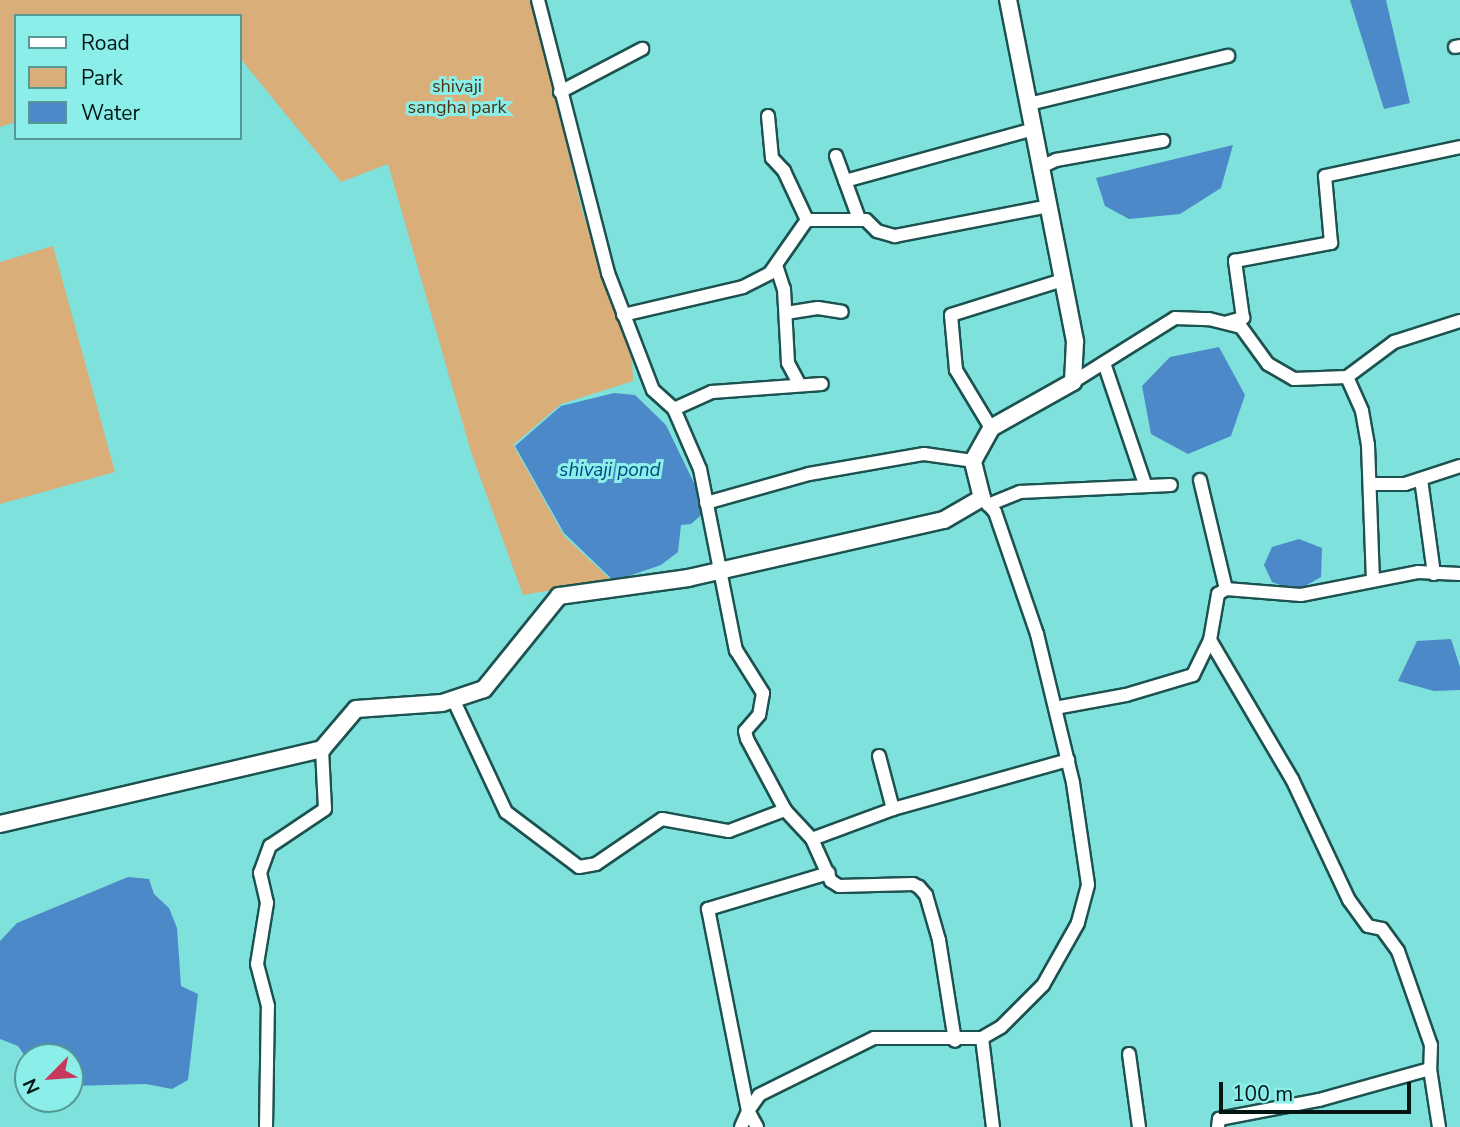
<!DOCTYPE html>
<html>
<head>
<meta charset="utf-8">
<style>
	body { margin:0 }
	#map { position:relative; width:1460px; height:1127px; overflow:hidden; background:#7fe1dc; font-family:"Nunito Sans",sans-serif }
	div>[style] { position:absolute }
	.green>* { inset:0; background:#daae78 }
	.water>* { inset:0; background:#4c89c9 }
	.roads { filter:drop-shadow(2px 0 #1c524f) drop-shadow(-2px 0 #1c524f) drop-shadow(0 2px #1c524f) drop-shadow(0 -2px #1c524f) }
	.minor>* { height:12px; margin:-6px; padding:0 6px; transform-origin:6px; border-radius:6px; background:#fff }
	.tertiary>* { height:16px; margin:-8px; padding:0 8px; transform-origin:8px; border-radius:8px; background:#fff }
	span { translate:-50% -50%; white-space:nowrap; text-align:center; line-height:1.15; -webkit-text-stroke:6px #8ceee9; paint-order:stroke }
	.park-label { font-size:18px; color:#4b3312 }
	.water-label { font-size:19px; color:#014985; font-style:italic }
	.legend { position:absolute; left:14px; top:14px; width:228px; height:126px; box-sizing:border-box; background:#8ceee9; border:2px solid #559894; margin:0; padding:9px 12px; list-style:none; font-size:21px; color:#021615 }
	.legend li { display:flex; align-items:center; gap:14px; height:35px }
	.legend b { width:35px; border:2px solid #559894 }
	.north { position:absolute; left:14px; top:1043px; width:70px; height:70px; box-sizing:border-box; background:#8ceee9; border:2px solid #559894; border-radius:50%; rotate:245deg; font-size:19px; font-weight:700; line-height:28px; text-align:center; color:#021615 }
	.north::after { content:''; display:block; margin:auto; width:24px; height:32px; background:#c9395b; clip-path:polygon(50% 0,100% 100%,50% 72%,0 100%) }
	.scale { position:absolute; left:1219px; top:1082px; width:192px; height:32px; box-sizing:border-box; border:4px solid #021615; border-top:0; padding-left:9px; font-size:21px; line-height:24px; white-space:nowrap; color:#021615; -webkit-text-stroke:5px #8ceee9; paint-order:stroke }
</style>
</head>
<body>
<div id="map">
	<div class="green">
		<div style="clip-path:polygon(0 0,533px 0,582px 210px,632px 360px,633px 381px,561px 404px,513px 445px,564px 536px,611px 580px,523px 595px,471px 452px,388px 164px,341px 182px,240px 58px,240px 16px,16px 16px,16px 122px,0 127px)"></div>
		<div style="clip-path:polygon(53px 246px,115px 472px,0 504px,0 262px)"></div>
	</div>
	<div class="water">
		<div style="clip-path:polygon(1350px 0,1386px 0,1410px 103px,1384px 109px)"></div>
		<div style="clip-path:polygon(1233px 145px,1221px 188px,1180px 214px,1129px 219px,1105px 206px,1096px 178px)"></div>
		<div style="clip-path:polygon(1219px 347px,1245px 395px,1231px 436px,1188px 454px,1151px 434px,1142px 386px,1170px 357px)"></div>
		<div style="clip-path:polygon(614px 393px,635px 395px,666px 425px,707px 510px,691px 524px,681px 525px,678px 552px,661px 565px,614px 581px,564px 533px,515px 446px,561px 406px)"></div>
		<div style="clip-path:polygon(1299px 539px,1322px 548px,1321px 577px,1296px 591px,1272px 582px,1264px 565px,1272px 547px)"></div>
		<div style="clip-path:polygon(1451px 639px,1460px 667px,1460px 690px,1434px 691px,1398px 681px,1417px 641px)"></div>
		<div style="clip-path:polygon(128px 877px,149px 879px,154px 894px,169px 908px,177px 928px,181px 986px,198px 994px,188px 1080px,172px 1089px,146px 1084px,70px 1086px,70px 1057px,27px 1059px,18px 1046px,0 1039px,0 941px,17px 923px)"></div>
	</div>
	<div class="roads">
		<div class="minor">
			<div style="left:538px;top:0;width:282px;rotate:75.6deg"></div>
			<div style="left:608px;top:273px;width:125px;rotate:69deg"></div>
			<div style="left:653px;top:390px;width:28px;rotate:42deg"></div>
			<div style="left:674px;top:409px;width:65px;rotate:66.6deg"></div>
			<div style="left:700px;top:469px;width:185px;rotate:78.8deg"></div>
			<div style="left:736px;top:650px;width:51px;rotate:57.9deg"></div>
			<div style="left:763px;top:693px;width:22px;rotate:100deg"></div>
			<div style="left:759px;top:715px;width:21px;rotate:131deg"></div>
			<div style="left:745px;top:731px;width:8px;rotate:76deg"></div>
			<div style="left:747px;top:739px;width:81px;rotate:61.8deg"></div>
			<div style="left:1455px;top:47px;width:5px;rotate:-11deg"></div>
			<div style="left:560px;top:92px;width:93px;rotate:-27.7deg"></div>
			<div style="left:1029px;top:104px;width:205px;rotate:-13.6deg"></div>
			<div style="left:768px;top:116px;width:42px;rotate:84.6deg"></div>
			<div style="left:772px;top:158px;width:18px;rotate:47deg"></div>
			<div style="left:784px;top:171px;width:54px;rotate:64.9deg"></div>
			<div style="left:836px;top:156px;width:67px;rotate:69.9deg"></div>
			<div style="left:1041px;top:167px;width:17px;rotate:-25deg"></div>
			<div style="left:1056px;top:160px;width:109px;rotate:-10.1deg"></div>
			<div style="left:845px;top:181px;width:196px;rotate:-15.4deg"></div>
			<div style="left:776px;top:265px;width:25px;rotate:72deg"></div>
			<div style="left:784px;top:289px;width:74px;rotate:86.9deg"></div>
			<div style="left:788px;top:363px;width:24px;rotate:62deg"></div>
			<div style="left:786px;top:313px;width:32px;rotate:-9deg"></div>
			<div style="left:818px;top:308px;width:24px;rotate:9deg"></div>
			<div style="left:623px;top:315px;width:123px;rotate:-13.1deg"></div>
			<div style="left:743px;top:287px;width:30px;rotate:-27deg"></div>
			<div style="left:770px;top:273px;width:65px;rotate:-55.1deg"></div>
			<div style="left:807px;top:220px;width:59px"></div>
			<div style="left:866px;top:220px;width:16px;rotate:45deg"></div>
			<div style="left:877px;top:231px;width:19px;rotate:16deg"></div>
			<div style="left:895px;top:236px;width:157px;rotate:-11deg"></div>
			<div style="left:1228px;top:322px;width:16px;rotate:-15deg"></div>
			<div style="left:1243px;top:318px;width:58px;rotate:-98deg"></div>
			<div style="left:1235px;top:261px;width:98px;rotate:-10.6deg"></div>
			<div style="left:1331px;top:243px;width:67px;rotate:-95.1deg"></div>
			<div style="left:1325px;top:176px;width:138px;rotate:-12.1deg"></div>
			<div style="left:1104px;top:363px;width:128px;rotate:71.3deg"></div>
			<div style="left:1347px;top:377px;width:37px;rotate:66deg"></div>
			<div style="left:1362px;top:411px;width:35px;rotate:80deg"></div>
			<div style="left:1368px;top:445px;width:134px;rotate:87.9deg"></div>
			<div style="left:1073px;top:382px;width:120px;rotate:-32.1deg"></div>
			<div style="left:1175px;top:318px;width:34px;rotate:2deg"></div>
			<div style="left:1209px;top:319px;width:33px;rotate:14deg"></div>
			<div style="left:1241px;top:327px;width:46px;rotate:53.9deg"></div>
			<div style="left:1268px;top:364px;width:30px;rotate:30deg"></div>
			<div style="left:1294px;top:379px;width:53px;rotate:-2.2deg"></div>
			<div style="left:1347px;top:377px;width:59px;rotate:-36.7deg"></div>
			<div style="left:1394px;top:342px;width:69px;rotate:-17.7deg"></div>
			<div style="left:674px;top:409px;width:42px;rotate:-24.1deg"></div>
			<div style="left:712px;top:392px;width:110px;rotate:-4.2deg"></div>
			<div style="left:991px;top:428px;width:68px;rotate:-121.1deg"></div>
			<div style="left:956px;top:370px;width:55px;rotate:-95.2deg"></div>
			<div style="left:951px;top:315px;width:117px;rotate:-17.4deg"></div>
			<div style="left:1421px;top:479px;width:96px;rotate:82.2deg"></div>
			<div style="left:1200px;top:480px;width:112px;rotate:76.6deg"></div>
			<div style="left:1370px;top:484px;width:35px"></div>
			<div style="left:1405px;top:484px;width:58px;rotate:-18.1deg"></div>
			<div style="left:982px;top:498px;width:19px;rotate:47deg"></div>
			<div style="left:995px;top:512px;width:129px;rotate:71deg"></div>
			<div style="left:1037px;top:634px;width:153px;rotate:76.4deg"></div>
			<div style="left:1073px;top:783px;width:103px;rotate:81.6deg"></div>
			<div style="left:1088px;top:885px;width:39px;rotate:105deg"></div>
			<div style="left:1078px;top:923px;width:71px;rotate:119.4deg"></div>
			<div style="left:1043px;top:985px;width:59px;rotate:135deg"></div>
			<div style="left:1001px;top:1027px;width:22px;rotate:150deg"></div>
			<div style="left:982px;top:1038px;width:90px;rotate:83deg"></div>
			<div style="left:706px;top:503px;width:107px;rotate:-15.7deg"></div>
			<div style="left:809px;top:474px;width:117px;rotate:-9.9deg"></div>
			<div style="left:924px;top:454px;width:49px;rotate:8.1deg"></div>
			<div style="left:988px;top:505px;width:35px;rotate:-22deg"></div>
			<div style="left:1020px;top:492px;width:151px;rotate:-2.7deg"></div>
			<div style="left:1210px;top:640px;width:161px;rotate:59.5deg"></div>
			<div style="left:1292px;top:779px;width:134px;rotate:64.8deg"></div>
			<div style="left:1349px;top:900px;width:32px;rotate:54deg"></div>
			<div style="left:1368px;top:926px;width:14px;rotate:12deg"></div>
			<div style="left:1382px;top:929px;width:27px;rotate:54deg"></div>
			<div style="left:1398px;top:951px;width:100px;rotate:70.7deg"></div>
			<div style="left:1431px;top:1045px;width:24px;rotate:92deg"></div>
			<div style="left:1430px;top:1069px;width:59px;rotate:81.2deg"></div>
			<div style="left:453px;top:699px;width:125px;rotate:64.9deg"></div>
			<div style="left:506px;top:812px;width:91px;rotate:37deg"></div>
			<div style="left:579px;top:867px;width:17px;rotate:-10deg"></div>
			<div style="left:596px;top:864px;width:80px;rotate:-34.3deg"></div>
			<div style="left:662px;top:819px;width:68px;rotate:10.2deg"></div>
			<div style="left:729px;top:831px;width:60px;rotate:-20.6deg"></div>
			<div style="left:785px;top:810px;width:40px;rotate:47deg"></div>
			<div style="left:812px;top:839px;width:46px;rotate:65.7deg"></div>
			<div style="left:831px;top:881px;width:9px;rotate:32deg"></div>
			<div style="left:839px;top:886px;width:74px;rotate:-1.5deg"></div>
			<div style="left:913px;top:884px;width:7px;rotate:27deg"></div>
			<div style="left:919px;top:887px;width:11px;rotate:49deg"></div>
			<div style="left:926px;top:895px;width:47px;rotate:73.9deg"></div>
			<div style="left:939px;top:940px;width:102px;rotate:81deg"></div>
			<div style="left:1055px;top:708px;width:72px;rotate:-10.4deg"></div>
			<div style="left:1126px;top:695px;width:70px;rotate:-16.6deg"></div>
			<div style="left:1193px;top:675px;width:39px;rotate:-64deg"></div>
			<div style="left:1210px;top:640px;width:47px;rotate:-80.1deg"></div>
			<div style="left:1218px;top:594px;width:9px;rotate:-32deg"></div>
			<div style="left:1226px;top:589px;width:75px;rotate:4.6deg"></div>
			<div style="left:1301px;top:595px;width:119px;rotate:-11.1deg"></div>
			<div style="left:1418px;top:572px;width:42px;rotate:2.7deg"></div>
			<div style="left:879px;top:756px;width:55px;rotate:75.2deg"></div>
			<div style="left:812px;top:839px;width:86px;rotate:-20.3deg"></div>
			<div style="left:893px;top:809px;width:182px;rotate:-15.6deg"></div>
			<div style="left:1129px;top:1054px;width:74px;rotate:82.2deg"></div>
			<div style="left:266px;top:1127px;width:121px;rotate:-89.1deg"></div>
			<div style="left:268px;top:1006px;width:43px;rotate:-104.7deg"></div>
			<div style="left:257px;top:964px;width:62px;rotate:-80.7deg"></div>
			<div style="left:267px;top:903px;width:31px;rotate:-103deg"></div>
			<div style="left:260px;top:873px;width:29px;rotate:-70deg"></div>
			<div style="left:270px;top:846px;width:66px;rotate:-33.9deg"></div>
			<div style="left:325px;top:809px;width:60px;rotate:-92.9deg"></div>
			<div style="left:741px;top:1127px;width:17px;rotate:-66deg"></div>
			<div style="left:748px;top:1111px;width:206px;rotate:-101.2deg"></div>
			<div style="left:708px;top:909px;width:126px;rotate:-16.6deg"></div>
			<div style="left:757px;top:1127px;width:18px;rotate:-119deg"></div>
			<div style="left:748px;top:1111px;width:19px;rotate:-55deg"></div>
			<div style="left:759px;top:1095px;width:128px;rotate:-26.4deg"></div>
			<div style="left:874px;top:1038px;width:108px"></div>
			<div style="left:1218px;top:1127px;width:8px;rotate:-83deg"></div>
			<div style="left:1219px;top:1119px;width:102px;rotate:-10.8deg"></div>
			<div style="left:1319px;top:1100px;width:115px;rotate:-15.6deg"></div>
		</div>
		<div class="tertiary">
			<div style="left:0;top:824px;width:331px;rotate:-13.1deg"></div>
			<div style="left:322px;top:749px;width:52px;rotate:-49.6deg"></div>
			<div style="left:356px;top:709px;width:86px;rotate:-4deg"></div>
			<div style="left:442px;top:703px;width:44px;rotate:-18.4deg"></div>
			<div style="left:484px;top:689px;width:119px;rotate:-51.1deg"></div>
			<div style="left:559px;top:596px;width:130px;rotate:-7.9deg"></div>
			<div style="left:688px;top:578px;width:262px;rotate:-12.8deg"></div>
			<div style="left:944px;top:520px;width:44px;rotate:-30.1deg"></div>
			<div style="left:982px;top:498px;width:38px;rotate:-104deg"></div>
			<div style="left:973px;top:461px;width:38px;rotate:-61deg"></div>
			<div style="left:991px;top:428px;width:94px;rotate:-29.3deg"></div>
			<div style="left:1073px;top:382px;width:41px;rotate:-87.2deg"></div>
			<div style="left:1075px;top:341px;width:348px;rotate:-101.1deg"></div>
		</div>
	</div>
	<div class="park-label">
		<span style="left:457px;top:97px">shivaji<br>sangha park</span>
	</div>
	<div class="water-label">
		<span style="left:610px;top:471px">shivaji pond</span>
	</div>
	<ul class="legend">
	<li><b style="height:9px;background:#fff"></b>Road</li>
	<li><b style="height:19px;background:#daae78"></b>Park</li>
	<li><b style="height:19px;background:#4c89c9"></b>Water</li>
	</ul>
	<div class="north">N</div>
	<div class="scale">100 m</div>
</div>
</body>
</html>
